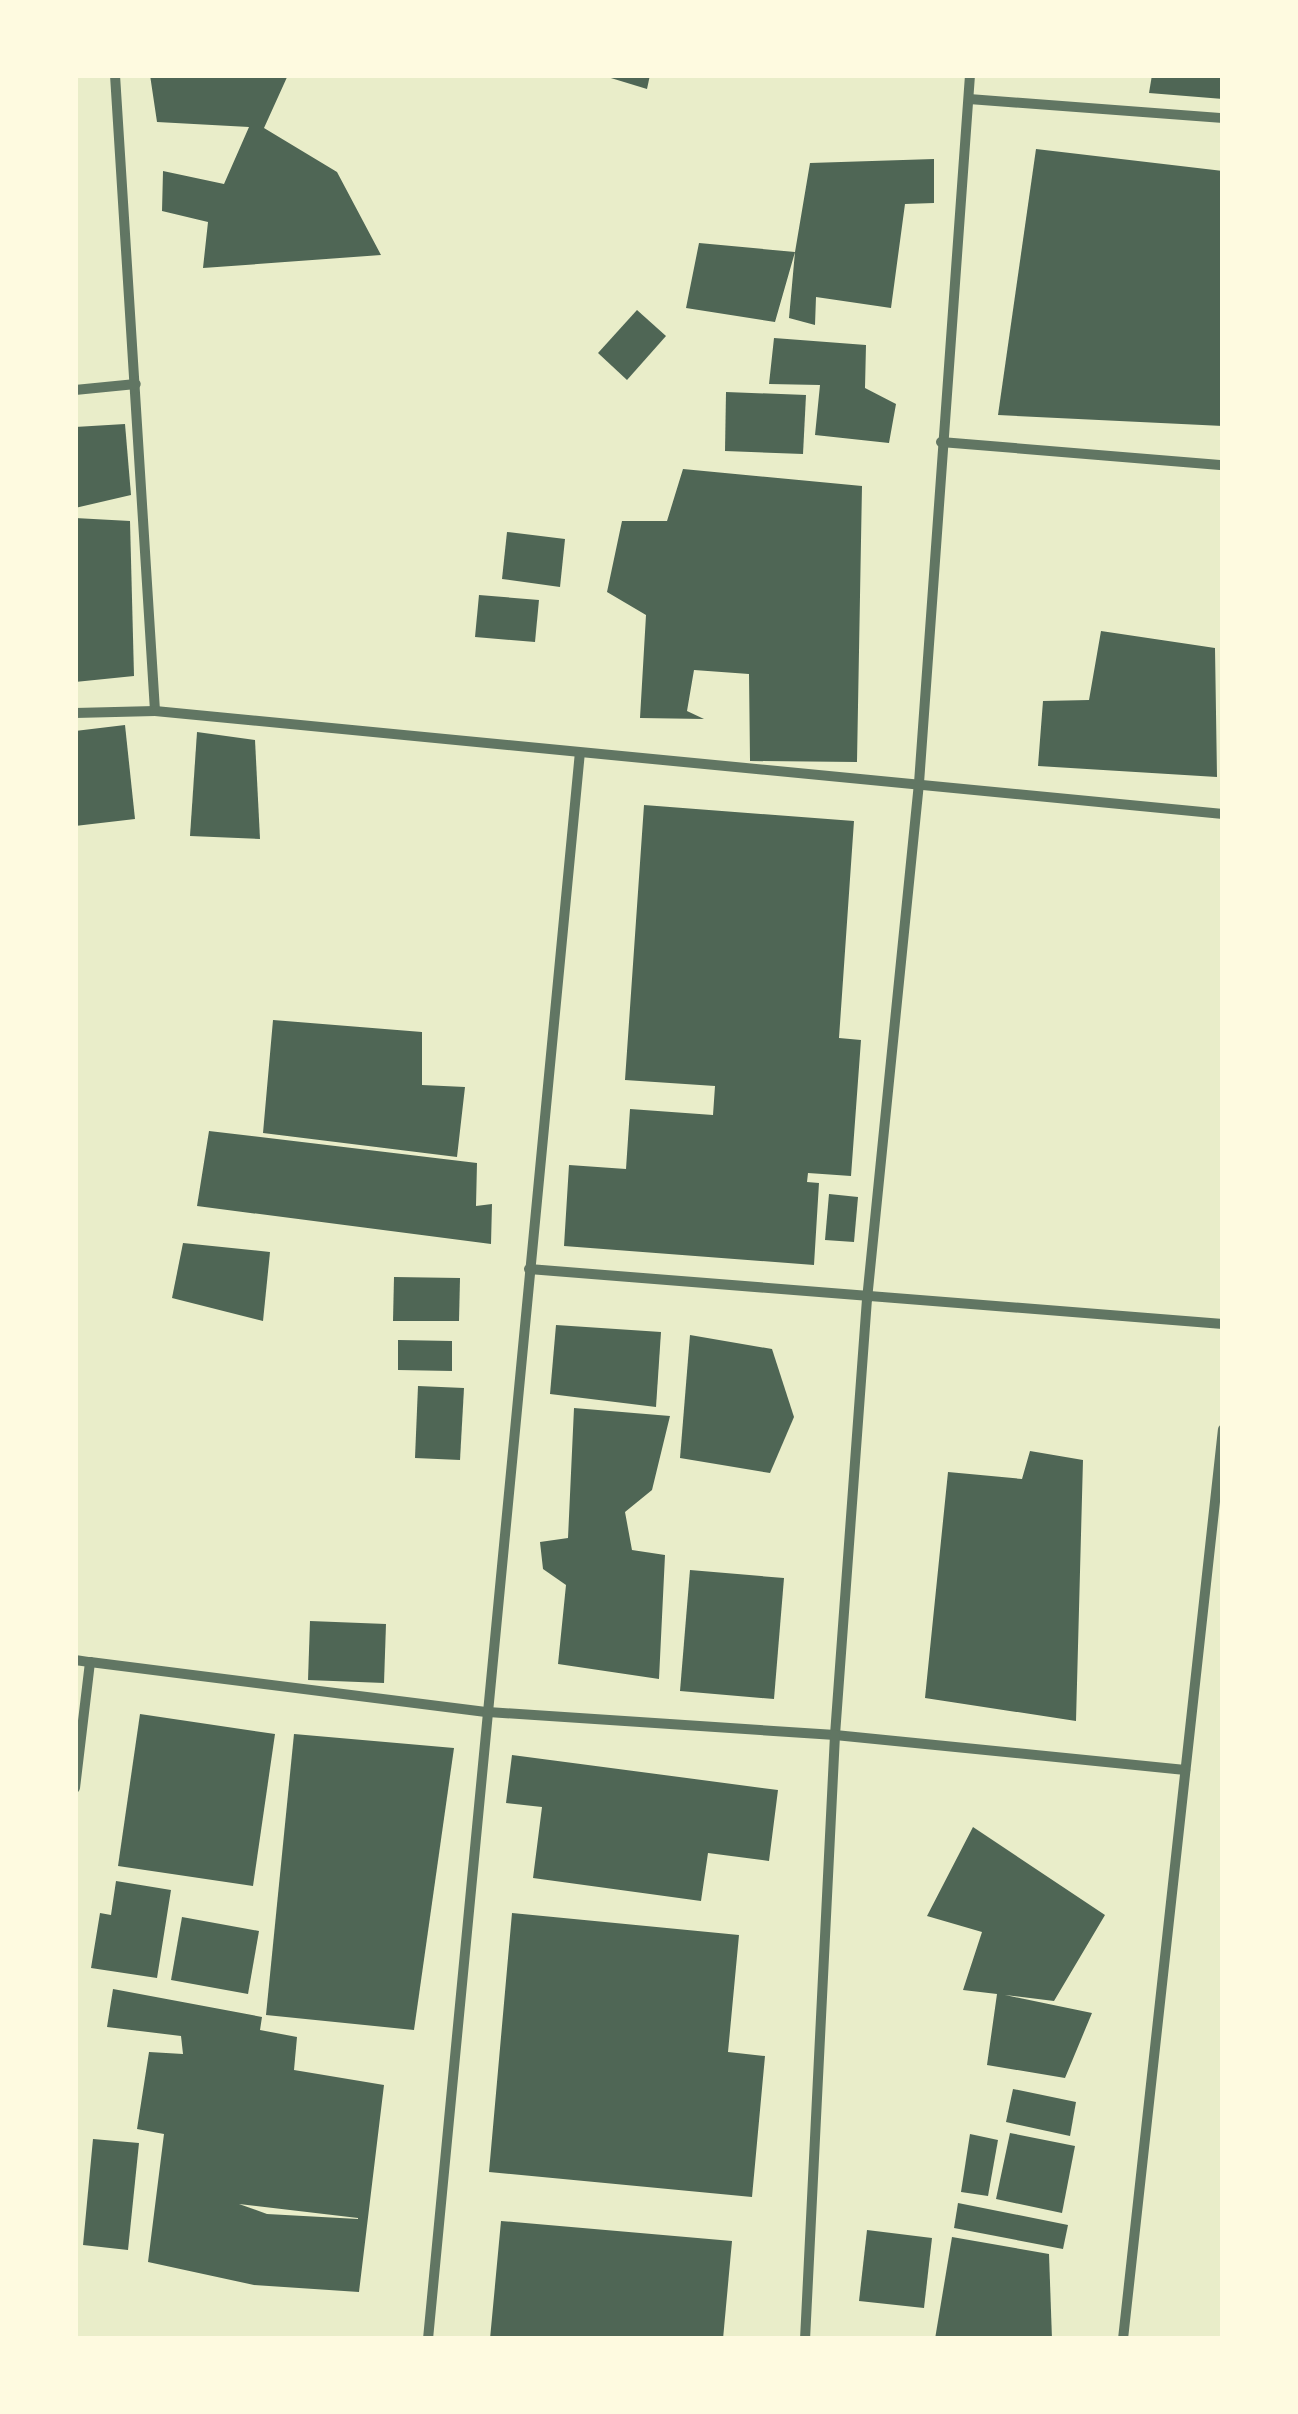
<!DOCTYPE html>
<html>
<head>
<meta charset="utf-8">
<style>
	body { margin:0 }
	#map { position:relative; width:1298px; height:2414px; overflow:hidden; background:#e9edc9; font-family:"IBM Plex Sans",sans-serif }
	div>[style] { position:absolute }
	.building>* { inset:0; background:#4f6655 }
	.minor>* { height:10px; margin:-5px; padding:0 5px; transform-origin:5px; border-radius:5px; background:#617663 }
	span { translate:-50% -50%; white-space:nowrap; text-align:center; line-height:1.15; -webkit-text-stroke:8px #fefae0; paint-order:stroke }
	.frame { position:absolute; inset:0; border:78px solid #fefae0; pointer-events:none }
</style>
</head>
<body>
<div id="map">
	<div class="building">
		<div style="clip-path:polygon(150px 75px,288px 75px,264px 128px,337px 172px,381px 255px,203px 268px,208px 222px,162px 211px,163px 171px,224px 184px,249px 127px,157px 122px)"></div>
		<div style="clip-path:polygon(601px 75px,650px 75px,647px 89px)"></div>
		<div style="clip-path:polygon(1152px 75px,1223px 75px,1223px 99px,1149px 93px)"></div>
		<div style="clip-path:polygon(1036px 149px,1223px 171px,1223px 426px,998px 415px)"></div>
		<div style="clip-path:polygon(934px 159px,934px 203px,905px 204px,891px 308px,816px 297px,815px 325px,789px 318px,795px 252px,775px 322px,686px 308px,699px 243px,795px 252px,810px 163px)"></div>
		<div style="clip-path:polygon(637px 310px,666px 336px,627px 380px,598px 353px)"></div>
		<div style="clip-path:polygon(774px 338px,866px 345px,865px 388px,896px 404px,889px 443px,815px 435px,820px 385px,769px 384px)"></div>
		<div style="clip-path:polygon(726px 392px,806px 395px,803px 454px,725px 451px)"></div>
		<div style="clip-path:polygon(125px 424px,131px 495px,75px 508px,75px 427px)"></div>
		<div style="clip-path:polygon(683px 469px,862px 486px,857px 762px,750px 761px,749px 674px,694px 670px,687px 711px,704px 719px,640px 718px,646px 615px,607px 592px,622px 521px,667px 521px)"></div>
		<div style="clip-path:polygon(75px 518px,130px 521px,134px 676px,75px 682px)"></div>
		<div style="clip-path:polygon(507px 532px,565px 539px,560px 587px,502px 579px)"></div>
		<div style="clip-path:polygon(479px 595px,539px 600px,535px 642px,475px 637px)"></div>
		<div style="clip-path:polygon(1101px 631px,1215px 648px,1217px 777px,1038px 766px,1043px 701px,1089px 700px)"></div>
		<div style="clip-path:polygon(125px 725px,135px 819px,75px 826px,75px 731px)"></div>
		<div style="clip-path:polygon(197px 732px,255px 740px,260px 839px,190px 836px)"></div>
		<div style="clip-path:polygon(644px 805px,854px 821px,839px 1038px,861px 1040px,851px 1176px,808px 1173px,807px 1182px,819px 1183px,814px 1265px,564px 1246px,569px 1165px,626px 1169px,630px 1109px,713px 1115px,715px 1086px,625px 1080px)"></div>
		<div style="clip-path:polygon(273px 1020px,422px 1032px,422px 1085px,465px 1087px,457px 1157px,263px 1133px)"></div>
		<div style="clip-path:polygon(209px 1131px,477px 1163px,476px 1206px,492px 1204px,491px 1244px,197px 1206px)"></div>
		<div style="clip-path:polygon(829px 1194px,858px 1197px,854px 1242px,825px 1240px)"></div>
		<div style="clip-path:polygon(183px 1243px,270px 1252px,263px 1321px,172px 1298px)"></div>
		<div style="clip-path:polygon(394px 1277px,460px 1278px,459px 1321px,393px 1321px)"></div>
		<div style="clip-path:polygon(556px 1325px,661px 1332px,656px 1407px,550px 1394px)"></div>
		<div style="clip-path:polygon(690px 1335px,772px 1349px,794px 1417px,770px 1473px,680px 1458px)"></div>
		<div style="clip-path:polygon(398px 1340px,452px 1341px,452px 1371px,398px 1370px)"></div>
		<div style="clip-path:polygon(418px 1386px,464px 1388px,460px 1460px,415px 1458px)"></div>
		<div style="clip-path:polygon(574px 1408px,670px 1416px,652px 1490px,625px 1512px,632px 1550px,665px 1555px,659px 1679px,558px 1664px,566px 1585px,543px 1569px,540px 1542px,568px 1538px)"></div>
		<div style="clip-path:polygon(1030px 1451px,1083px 1460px,1076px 1721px,925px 1698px,948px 1472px,1022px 1479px)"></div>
		<div style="clip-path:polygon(690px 1570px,784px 1578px,774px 1699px,680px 1691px)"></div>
		<div style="clip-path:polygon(310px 1621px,386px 1624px,384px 1683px,308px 1680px)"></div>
		<div style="clip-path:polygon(140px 1714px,275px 1734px,253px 1886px,118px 1866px)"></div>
		<div style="clip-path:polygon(294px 1734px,454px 1748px,414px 2030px,266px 2015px)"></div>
		<div style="clip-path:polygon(512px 1755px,778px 1790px,769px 1861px,708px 1853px,701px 1901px,533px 1878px,542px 1807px,506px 1803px)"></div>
		<div style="clip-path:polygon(973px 1827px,1105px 1915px,1054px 2001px,1005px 1995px,1092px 2013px,1065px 2078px,987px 2065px,997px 1994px,963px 1990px,982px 1932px,927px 1916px)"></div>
		<div style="clip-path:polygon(116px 1881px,171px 1890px,157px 1978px,91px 1968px,100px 1913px,111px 1915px)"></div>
		<div style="clip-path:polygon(512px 1913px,739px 1935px,728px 2052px,765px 2056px,752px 2197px,489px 2172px)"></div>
		<div style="clip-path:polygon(182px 1917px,259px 1931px,248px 1994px,171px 1980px)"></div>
		<div style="clip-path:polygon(evenodd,113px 1989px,262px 2017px,260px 2030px,297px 2037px,294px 2070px,384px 2085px,359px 2292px,254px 2285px,148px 2262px,164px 2134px,137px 2129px,149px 2052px,183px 2054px,181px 2036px,107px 2027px,113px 1989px,239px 2204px,358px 2218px,358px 2219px,267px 2214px,239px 2204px)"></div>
		<div style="clip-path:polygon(1013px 2089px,1076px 2102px,1070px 2136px,1006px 2122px)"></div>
		<div style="clip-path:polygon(1010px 2133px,1075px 2146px,1062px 2213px,996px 2199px)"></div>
		<div style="clip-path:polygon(970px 2134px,998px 2140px,988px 2196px,961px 2192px)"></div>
		<div style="clip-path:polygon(93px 2139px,139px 2143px,128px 2250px,83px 2245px)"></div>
		<div style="clip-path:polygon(958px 2203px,1068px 2225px,1063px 2249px,954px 2228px)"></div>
		<div style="clip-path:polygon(501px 2221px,732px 2241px,723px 2339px,490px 2339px)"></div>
		<div style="clip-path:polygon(867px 2230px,932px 2238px,924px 2308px,859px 2301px)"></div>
		<div style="clip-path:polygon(952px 2237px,1049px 2254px,1052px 2339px,935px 2339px)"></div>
	</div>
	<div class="minor">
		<div style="left:115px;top:75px;width:637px;rotate:86.4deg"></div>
		<div style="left:970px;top:75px;width:710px;rotate:94.12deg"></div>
		<div style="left:919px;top:783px;width:519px;rotate:95.75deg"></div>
		<div style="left:867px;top:1299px;width:437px;rotate:94.2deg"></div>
		<div style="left:835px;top:1735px;width:352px;rotate:5.7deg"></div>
		<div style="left:969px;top:99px;width:255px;rotate:4.3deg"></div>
		<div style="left:75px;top:390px;width:61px;rotate:-5.6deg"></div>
		<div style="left:941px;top:442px;width:283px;rotate:4.7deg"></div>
		<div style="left:75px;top:713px;width:80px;rotate:-1.4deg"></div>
		<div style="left:155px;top:711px;width:1073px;rotate:5.51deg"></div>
		<div style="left:529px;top:1269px;width:696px;rotate:4.53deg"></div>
		<div style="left:75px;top:1660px;width:15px;rotate:8deg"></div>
		<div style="left:75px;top:1788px;width:127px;rotate:-83.2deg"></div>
		<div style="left:90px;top:1662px;width:401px;rotate:7.2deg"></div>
		<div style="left:488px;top:1712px;width:348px;rotate:3.8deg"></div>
		<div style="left:835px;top:1735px;width:605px;rotate:92.84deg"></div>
		<div style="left:428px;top:2339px;width:1593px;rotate:-84.53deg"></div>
		<div style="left:1123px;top:2339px;width:915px;rotate:-83.73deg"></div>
	</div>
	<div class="frame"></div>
</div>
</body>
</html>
